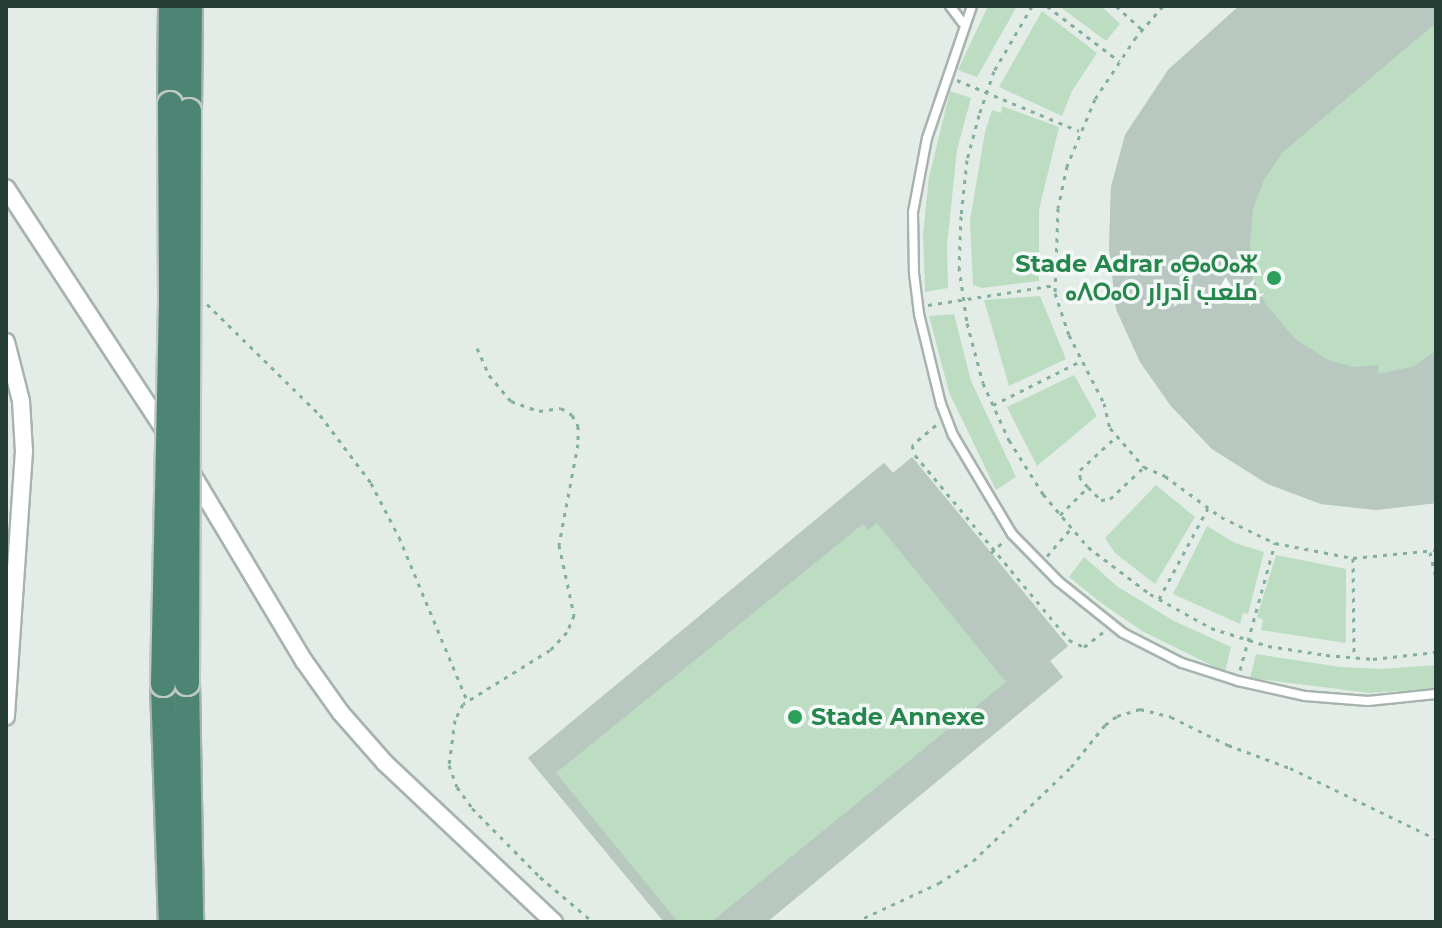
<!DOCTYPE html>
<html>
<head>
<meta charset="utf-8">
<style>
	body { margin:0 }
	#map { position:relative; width:1442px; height:928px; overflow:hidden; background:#e3ece7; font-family:Montserrat,Cairo,"Noto Sans Tifinagh",sans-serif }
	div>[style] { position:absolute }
	.green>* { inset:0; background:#bcddc2 }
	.building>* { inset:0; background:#b8c7c0 }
	.path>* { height:3px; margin-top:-1.5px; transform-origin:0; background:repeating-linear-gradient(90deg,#84af9e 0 4px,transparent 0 10px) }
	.roads { filter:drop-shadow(2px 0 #a6b4ae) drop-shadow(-2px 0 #a6b4ae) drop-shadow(0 2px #a6b4ae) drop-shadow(0 -2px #a6b4ae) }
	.service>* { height:8px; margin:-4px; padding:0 4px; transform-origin:4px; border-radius:4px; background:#fff }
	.minor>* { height:16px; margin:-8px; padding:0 8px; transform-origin:8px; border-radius:8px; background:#fff }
	.trunk>* { height:24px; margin:-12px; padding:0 12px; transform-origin:12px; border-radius:12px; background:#4c8574 }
	.bridges { filter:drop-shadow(2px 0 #c1c9c6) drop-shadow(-2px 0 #c1c9c6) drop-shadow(0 2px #c1c9c6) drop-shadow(0 -2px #c1c9c6) }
	.trunk-bridge>* { height:24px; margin:-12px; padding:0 12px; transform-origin:12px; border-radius:12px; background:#4c8574 }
	.dots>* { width:22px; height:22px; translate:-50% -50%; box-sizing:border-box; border:4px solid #f3f9f6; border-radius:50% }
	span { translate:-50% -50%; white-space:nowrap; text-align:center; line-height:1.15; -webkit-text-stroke:7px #f3f9f6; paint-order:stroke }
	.leisure-label { font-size:24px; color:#27864d; font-weight:700 }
	.right { translate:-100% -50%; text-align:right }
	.left { translate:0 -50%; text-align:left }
	.frame { position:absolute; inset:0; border:8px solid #233d34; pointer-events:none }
</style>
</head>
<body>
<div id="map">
	<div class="green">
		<div style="clip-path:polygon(988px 6px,1017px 6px,977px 77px,958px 70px)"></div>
		<div style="clip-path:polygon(1059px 6px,1101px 6px,1120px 24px,1106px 41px)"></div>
		<div style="clip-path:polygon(1239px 6px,1436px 6px,1436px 503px,1376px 510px,1321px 504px,1267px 484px,1212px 449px,1171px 406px,1140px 362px,1116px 309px,1109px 248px,1111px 187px,1125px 135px,1168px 70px)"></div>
		<div style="clip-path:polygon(1042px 11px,1097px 53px,1072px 91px,1062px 116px,999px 87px)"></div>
		<div style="clip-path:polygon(950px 91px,971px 98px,957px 150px,947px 245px,948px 288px,925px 292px,923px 234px,929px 177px)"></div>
		<div style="clip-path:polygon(1002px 106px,1059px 127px,1039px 210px,1039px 281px,982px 288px,973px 285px,970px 220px,985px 132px,992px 110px,1001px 113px)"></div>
		<div style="clip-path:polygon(1040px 296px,1066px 359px,1009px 386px,984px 300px)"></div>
		<div style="clip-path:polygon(954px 314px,971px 381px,1016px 477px,996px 490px,949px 392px,929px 316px)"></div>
		<div style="clip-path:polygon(1074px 375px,1097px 416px,1037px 466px,1007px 407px)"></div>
		<div style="clip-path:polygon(912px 457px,1068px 646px,1050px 661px,1063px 677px,767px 922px,664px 922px,528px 758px,884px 463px,893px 473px)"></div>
		<div style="clip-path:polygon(1156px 485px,1195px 517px,1155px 584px,1115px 553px,1105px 538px)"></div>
		<div style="clip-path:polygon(1207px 526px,1235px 543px,1264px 552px,1248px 614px,1243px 613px,1240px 624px,1173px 594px)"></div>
		<div style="clip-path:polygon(1276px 555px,1346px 569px,1346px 643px,1261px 630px,1263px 620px,1257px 617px)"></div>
		<div style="clip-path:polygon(1084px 557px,1118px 587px,1174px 621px,1231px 647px,1225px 672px,1142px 631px,1100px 602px,1069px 577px)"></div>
		<div style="clip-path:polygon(1256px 654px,1340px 667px,1380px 669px,1436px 665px,1436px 688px,1370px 693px,1250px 678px)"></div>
	</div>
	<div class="building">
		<div style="clip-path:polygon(1239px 6px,1436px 6px,1436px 23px,1283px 152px,1264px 180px,1253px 209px,1250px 244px,1252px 275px,1265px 303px,1295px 339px,1328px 360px,1354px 367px,1379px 365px,1378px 374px,1412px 367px,1436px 351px,1436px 503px,1376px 510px,1321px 504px,1268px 484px,1212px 449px,1171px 406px,1140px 362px,1116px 309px,1109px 248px,1111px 187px,1125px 135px,1168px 70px)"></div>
		<div style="clip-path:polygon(912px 457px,1068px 646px,1050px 661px,1063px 677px,767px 922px,711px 922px,1006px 682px,877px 523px,868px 530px,863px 524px,556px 773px,678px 922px,664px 922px,528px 758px,884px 463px,893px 473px)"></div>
	</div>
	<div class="path">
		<div style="left:1032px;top:6px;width:75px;rotate:120.3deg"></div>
		<div style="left:994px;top:71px;width:46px;rotate:108.8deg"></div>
		<div style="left:979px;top:115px;width:47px;rotate:104.9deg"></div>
		<div style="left:967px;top:160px;width:56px;rotate:96.1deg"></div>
		<div style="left:961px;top:216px;width:51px;rotate:92.2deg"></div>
		<div style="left:959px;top:267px;width:57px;rotate:81.9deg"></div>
		<div style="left:967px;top:323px;width:62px;rotate:75.1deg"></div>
		<div style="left:983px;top:383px;width:63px;rotate:65.5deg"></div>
		<div style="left:1009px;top:440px;width:64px;rotate:57.8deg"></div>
		<div style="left:1043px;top:494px;width:70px;rotate:49.7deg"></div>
		<div style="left:1088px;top:547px;width:78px;rotate:37.2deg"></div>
		<div style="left:1150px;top:594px;width:70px;rotate:29.1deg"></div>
		<div style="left:1211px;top:628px;width:60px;rotate:17.5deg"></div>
		<div style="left:1268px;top:646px;width:59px;rotate:8.8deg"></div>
		<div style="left:1326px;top:655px;width:47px;rotate:4.9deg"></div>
		<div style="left:1373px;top:659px;width:63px;rotate:-6.3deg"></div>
		<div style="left:1047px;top:6px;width:91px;rotate:37.4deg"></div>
		<div style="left:1116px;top:6px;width:36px;rotate:42deg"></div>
		<div style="left:1163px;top:6px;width:41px;rotate:131.1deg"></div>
		<div style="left:1136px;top:37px;width:74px;rotate:123.5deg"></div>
		<div style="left:1095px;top:99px;width:73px;rotate:112.7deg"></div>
		<div style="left:1067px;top:166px;width:43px;rotate:102.1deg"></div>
		<div style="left:1058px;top:208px;width:85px;rotate:92deg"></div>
		<div style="left:1055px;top:293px;width:44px;rotate:71.6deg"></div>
		<div style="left:1069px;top:335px;width:76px;rotate:62.8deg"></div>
		<div style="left:1104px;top:403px;width:26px;rotate:77deg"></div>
		<div style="left:1110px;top:428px;width:52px;rotate:48.9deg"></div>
		<div style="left:1144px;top:467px;width:23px;rotate:23deg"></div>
		<div style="left:1165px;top:476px;width:69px;rotate:36.2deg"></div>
		<div style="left:1221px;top:517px;width:60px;rotate:25.7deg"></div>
		<div style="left:1275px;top:543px;width:79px;rotate:10.9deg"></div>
		<div style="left:1353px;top:558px;width:83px;rotate:-5.5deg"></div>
		<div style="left:957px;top:80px;width:132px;rotate:22.7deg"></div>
		<div style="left:207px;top:304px;width:158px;rotate:44.5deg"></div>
		<div style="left:320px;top:415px;width:85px;rotate:53.1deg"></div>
		<div style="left:371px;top:483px;width:61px;rotate:62.6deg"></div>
		<div style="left:399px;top:537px;width:177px;rotate:67.4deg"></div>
		<div style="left:928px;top:305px;width:129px;rotate:-8.9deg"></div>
		<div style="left:477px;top:348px;width:30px;rotate:66deg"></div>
		<div style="left:489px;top:375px;width:34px;rotate:50deg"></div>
		<div style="left:511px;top:401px;width:30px;rotate:20deg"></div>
		<div style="left:539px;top:411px;width:22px;rotate:-8deg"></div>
		<div style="left:561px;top:408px;width:13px;rotate:32deg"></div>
		<div style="left:572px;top:415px;width:13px;rotate:61deg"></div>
		<div style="left:578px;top:426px;width:18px;rotate:90deg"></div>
		<div style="left:578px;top:444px;width:103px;rotate:100.7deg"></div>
		<div style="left:559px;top:545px;width:72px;rotate:77.9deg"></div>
		<div style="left:574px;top:615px;width:18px;rotate:112deg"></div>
		<div style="left:567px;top:632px;width:25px;rotate:133deg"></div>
		<div style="left:550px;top:650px;width:102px;rotate:148.2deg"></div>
		<div style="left:463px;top:704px;width:18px;rotate:117deg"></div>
		<div style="left:455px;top:720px;width:45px;rotate:97.6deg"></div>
		<div style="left:449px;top:765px;width:23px;rotate:70deg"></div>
		<div style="left:457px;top:787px;width:26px;rotate:54deg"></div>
		<div style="left:472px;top:808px;width:97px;rotate:45.4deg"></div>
		<div style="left:540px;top:877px;width:70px;rotate:40.3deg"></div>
		<div style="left:993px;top:405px;width:96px;rotate:-26.6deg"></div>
		<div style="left:936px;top:425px;width:31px;rotate:140deg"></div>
		<div style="left:912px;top:445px;width:10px;rotate:73deg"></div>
		<div style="left:915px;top:455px;width:241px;rotate:50.2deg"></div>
		<div style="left:1069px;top:640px;width:17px;rotate:25deg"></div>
		<div style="left:1084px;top:647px;width:24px;rotate:-38deg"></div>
		<div style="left:1088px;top:487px;width:12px;rotate:-132deg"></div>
		<div style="left:1080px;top:478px;width:8px;rotate:-90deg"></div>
		<div style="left:1080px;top:470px;width:50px;rotate:-42.6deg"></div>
		<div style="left:1060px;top:515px;width:40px;rotate:-45deg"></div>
		<div style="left:1088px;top:487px;width:18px;rotate:45deg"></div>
		<div style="left:1101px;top:500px;width:9px;rotate:-6deg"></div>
		<div style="left:1110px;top:499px;width:45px;rotate:-43.2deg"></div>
		<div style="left:1430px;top:552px;width:27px;rotate:77deg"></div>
		<div style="left:991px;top:553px;width:16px;rotate:-43deg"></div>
		<div style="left:1047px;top:556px;width:37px;rotate:-49deg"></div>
		<div style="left:1353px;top:558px;width:100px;rotate:89.4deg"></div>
		<div style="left:1159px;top:599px;width:103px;rotate:-61.7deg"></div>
		<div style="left:1240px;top:670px;width:132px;rotate:-74.6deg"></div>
		<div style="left:855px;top:922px;width:93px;rotate:-24.9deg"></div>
		<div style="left:939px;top:883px;width:40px;rotate:-32.9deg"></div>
		<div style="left:973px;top:861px;width:136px;rotate:-43.8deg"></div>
		<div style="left:1071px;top:767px;width:54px;rotate:-51deg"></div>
		<div style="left:1105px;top:725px;width:15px;rotate:-37deg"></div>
		<div style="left:1117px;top:716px;width:24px;rotate:-17deg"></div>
		<div style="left:1140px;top:709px;width:32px;rotate:14deg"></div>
		<div style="left:1171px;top:717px;width:64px;rotate:26.2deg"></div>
		<div style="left:1228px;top:745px;width:66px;rotate:20.4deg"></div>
		<div style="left:1290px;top:768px;width:162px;rotate:25.9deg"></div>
	</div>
	<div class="roads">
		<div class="service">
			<div style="left:950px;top:6px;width:21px;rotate:53deg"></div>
			<div style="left:972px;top:6px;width:139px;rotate:108.8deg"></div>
			<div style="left:927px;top:138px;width:75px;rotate:100.7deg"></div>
			<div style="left:913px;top:212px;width:61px;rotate:89.1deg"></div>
			<div style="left:914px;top:273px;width:41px;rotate:83deg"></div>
			<div style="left:919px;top:314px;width:93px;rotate:76.3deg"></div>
			<div style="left:941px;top:404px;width:33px;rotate:69deg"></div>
			<div style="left:953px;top:435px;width:115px;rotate:59.2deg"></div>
			<div style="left:1012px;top:534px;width:66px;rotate:45.6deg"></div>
			<div style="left:1058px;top:581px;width:83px;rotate:38.7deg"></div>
			<div style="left:1123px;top:633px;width:66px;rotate:27deg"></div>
			<div style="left:1182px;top:663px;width:59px;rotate:17.8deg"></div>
			<div style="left:1238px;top:681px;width:69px;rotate:12.6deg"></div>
			<div style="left:1305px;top:696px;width:63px;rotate:4.5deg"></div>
			<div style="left:1368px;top:701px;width:68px;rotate:-5.9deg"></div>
		</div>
		<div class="minor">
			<div style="left:6px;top:188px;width:296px;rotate:56.8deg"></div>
			<div style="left:6px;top:342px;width:61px;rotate:75.7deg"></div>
			<div style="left:21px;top:401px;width:50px;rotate:86.6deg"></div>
			<div style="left:24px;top:451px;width:266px;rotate:93.9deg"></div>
			<div style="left:189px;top:469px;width:224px;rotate:59.1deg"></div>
			<div style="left:304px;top:661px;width:64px;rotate:54.6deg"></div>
			<div style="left:341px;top:713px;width:67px;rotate:48.7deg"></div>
			<div style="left:385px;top:763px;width:232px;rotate:43.3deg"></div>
		</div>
		<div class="trunk">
			<div style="left:170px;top:104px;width:98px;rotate:-89.4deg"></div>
			<div style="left:189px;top:111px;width:105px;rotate:-89.5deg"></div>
			<div style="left:187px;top:683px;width:239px;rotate:89deg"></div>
			<div style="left:163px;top:684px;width:238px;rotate:88.1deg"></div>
		</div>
	</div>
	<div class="bridges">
		<div class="trunk-bridge">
			<div style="left:187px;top:683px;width:572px;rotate:-89.8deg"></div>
			<div style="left:163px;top:684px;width:386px;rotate:-88.8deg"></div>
			<div style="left:171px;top:298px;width:194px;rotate:-90.3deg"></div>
		</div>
	</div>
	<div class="dots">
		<div style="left:1274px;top:278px;background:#2e9e5b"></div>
		<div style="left:795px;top:717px;background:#2e9e5b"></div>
	</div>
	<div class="leisure-label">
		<span class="right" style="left:1258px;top:278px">Stade Adrar ⴰⴱⴰⵔⴰⵣ<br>ⴰⴷⵔⴰⵔ ملعب أدرار</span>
		<span class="left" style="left:811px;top:717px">Stade Annexe</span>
	</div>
	<div class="frame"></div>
</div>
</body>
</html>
